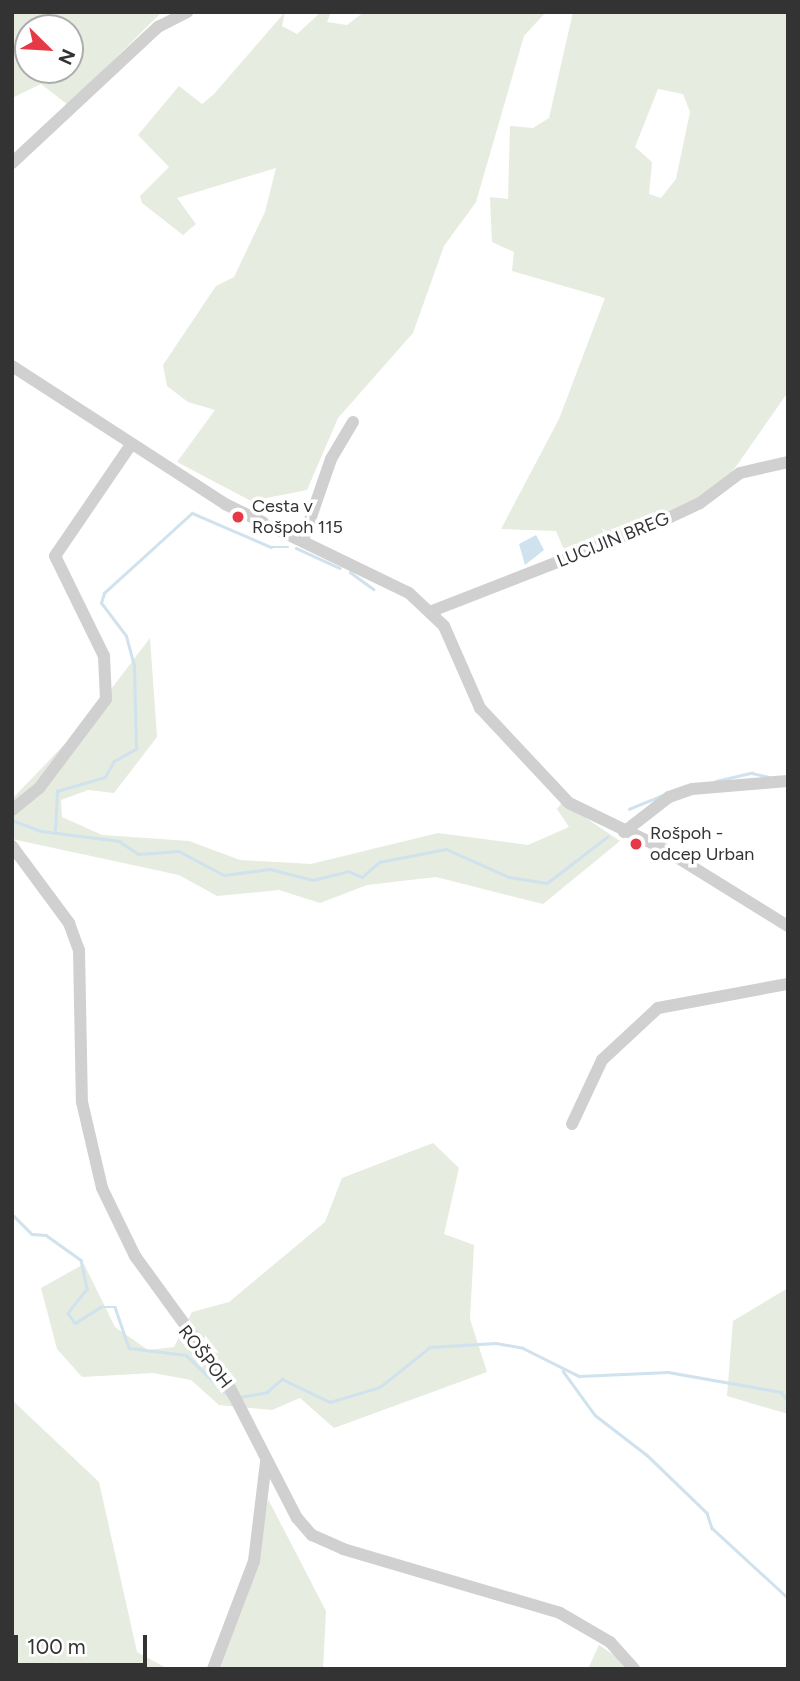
<!DOCTYPE html>
<html>
<head>
<meta charset="utf-8">
<style>
	body { margin:0 }
	#map { position:relative; width:800px; height:1681px; overflow:hidden; background:#fff; font-family:Figtree,sans-serif }
	div>[style] { position:absolute }
	.green>* { inset:0; background:#e6ecdf }
	.water>* { inset:0; background:#cfe2ee }
	.stream>* { height:2.5px; margin:-1.25px; padding:0 1.25px; transform-origin:1.25px; border-radius:1.25px; background:#cfe2ee }
	.minor>* { height:12px; margin:-6px; padding:0 6px; transform-origin:6px; border-radius:6px; background:#d0d0d0 }
	.dots>* { width:19px; height:19px; translate:-50% -50%; box-sizing:border-box; border:4px solid #fff; border-radius:50% }
	span { translate:-50% -50%; white-space:nowrap; text-align:center; line-height:1.15; -webkit-text-stroke:7px #fff; paint-order:stroke }
	.poi-label { font-size:18px; color:#333 }
	.left { translate:0 -50%; text-align:left }
	.street-label { font-size:18px; color:#333 }
	.frame { position:absolute; inset:0; border:14px solid #333; pointer-events:none }
	.north { position:absolute; left:14px; top:14px; width:70px; height:70px; box-sizing:border-box; background:#fff; border:2px solid #adadad; border-radius:50%; rotate:114deg; font-size:19px; font-weight:700; line-height:28px; text-align:center; color:#333 }
	.north::after { content:''; display:block; margin:auto; width:24px; height:32px; background:#e63946; clip-path:polygon(50% 0,100% 100%,50% 72%,0 100%) }
	.scale { position:absolute; left:14px; top:1635px; width:133px; height:32px; box-sizing:border-box; border:4px solid #333; border-top:0; padding-left:9px; font-size:21px; line-height:24px; white-space:nowrap; color:#333; -webkit-text-stroke:5px #fff; paint-order:stroke }
</style>
</head>
<body>
<div id="map">
	<div class="green">
		<div style="clip-path:polygon(evenodd,12px 12px,162px 12px,68px 105px,41px 84px,12px 98px,12px 12px,28px 28px,70px 28px,70px 70px,28px 70px,28px 28px)"></div>
		<div style="clip-path:polygon(285px 12px,282px 26px,297px 34px,321px 12px,331px 12px,327px 22px,347px 25px,364px 12px,546px 12px,524px 36px,476px 202px,444px 246px,413px 333px,338px 418px,307px 490px,251px 501px,177px 462px,215px 410px,188px 402px,167px 386px,163px 365px,216px 286px,234px 277px,265px 212px,276px 168px,177px 198px,196px 224px,183px 235px,142px 203px,140px 196px,169px 167px,138px 135px,179px 86px,202px 104px,214px 94px)"></div>
		<div style="clip-path:polygon(evenodd,573px 12px,788px 12px,788px 392px,721px 488px,566px 555px,556px 531px,501px 529px,559px 419px,605px 298px,512px 271px,514px 252px,492px 242px,490px 197px,508px 199px,510px 126px,533px 128px,549px 118px,573px 12px,658px 89px,683px 94px,690px 112px,676px 179px,661px 198px,649px 194px,652px 162px,635px 147px,658px 89px)"></div>
		<div style="clip-path:polygon(150px 638px,157px 737px,114px 793px,88px 790px,61px 800px,62px 817px,102px 835px,189px 841px,240px 860px,311px 864px,438px 833px,528px 845px,569px 827px,557px 809px,562px 802px,620px 841px,543px 904px,436px 877px,367px 885px,320px 903px,279px 890px,217px 896px,179px 875px,12px 839px,12px 799px,86px 722px)"></div>
		<div style="clip-path:polygon(433px 1143px,459px 1168px,444px 1234px,474px 1245px,470px 1319px,487px 1372px,334px 1428px,300px 1398px,272px 1410px,219px 1405px,191px 1380px,153px 1373px,82px 1377px,57px 1349px,41px 1288px,84px 1264px,115px 1327px,148px 1350px,174px 1347px,192px 1312px,229px 1302px,325px 1222px,342px 1178px)"></div>
		<div style="clip-path:polygon(788px 1288px,788px 1414px,727px 1396px,733px 1321px)"></div>
		<div style="clip-path:polygon(12px 1400px,99px 1482px,137px 1652px,168px 1669px,12px 1669px)"></div>
		<div style="clip-path:polygon(268px 1499px,326px 1611px,323px 1669px,216px 1669px,255px 1573px)"></div>
		<div style="clip-path:polygon(599px 1645px,624px 1662px,630px 1669px,588px 1669px)"></div>
	</div>
	<div class="water">
		<div style="clip-path:polygon(536px 535px,544px 550px,525px 565px,519px 544px)"></div>
	</div>
	<div class="stream">
		<div style="left:296px;top:548px;width:48px;rotate:24.4deg"></div>
		<div style="left:350px;top:572px;width:29px;rotate:36deg"></div>
		<div style="left:716px;top:781px;width:37px;rotate:-13deg"></div>
		<div style="left:752px;top:773px;width:18px;rotate:13deg"></div>
		<div style="left:629px;top:809px;width:61px;rotate:-22.3deg"></div>
		<div style="left:12px;top:820px;width:31px;rotate:21deg"></div>
		<div style="left:41px;top:831px;width:79px;rotate:7.3deg"></div>
		<div style="left:119px;top:841px;width:23px;rotate:34deg"></div>
		<div style="left:138px;top:854px;width:41px;rotate:-4.2deg"></div>
		<div style="left:179px;top:851px;width:51px;rotate:28.1deg"></div>
		<div style="left:224px;top:875px;width:46px;rotate:-7.4deg"></div>
		<div style="left:270px;top:869px;width:44px;rotate:14.3deg"></div>
		<div style="left:313px;top:880px;width:36px;rotate:-14deg"></div>
		<div style="left:348px;top:871px;width:15px;rotate:23deg"></div>
		<div style="left:362px;top:877px;width:23px;rotate:-41deg"></div>
		<div style="left:379px;top:862px;width:68px;rotate:-11deg"></div>
		<div style="left:446px;top:849px;width:69px;rotate:24deg"></div>
		<div style="left:509px;top:877px;width:38px;rotate:9deg"></div>
		<div style="left:547px;top:883px;width:76px;rotate:-37.5deg"></div>
		<div style="left:55px;top:830px;width:39px;rotate:-87deg"></div>
		<div style="left:57px;top:791px;width:50px;rotate:-16.3deg"></div>
		<div style="left:105px;top:777px;width:18px;rotate:-61deg"></div>
		<div style="left:114px;top:761px;width:25px;rotate:-29deg"></div>
		<div style="left:136px;top:749px;width:83px;rotate:-91.4deg"></div>
		<div style="left:134px;top:666px;width:31px;rotate:-105deg"></div>
		<div style="left:126px;top:636px;width:41px;rotate:-127.1deg"></div>
		<div style="left:101px;top:603px;width:10px;rotate:-73deg"></div>
		<div style="left:104px;top:593px;width:119px;rotate:-42.3deg"></div>
		<div style="left:192px;top:513px;width:86px;rotate:23.3deg"></div>
		<div style="left:271px;top:547px;width:17px"></div>
		<div style="left:12px;top:1214px;width:28px;rotate:45deg"></div>
		<div style="left:32px;top:1234px;width:14px;rotate:4deg"></div>
		<div style="left:46px;top:1235px;width:43px;rotate:35.5deg"></div>
		<div style="left:81px;top:1260px;width:30px;rotate:78deg"></div>
		<div style="left:87px;top:1289px;width:31px;rotate:128deg"></div>
		<div style="left:68px;top:1313px;width:12px;rotate:55deg"></div>
		<div style="left:75px;top:1323px;width:31px;rotate:-32deg"></div>
		<div style="left:101px;top:1307px;width:14px"></div>
		<div style="left:115px;top:1307px;width:43px;rotate:71.1deg"></div>
		<div style="left:129px;top:1348px;width:57px;rotate:7deg"></div>
		<div style="left:186px;top:1355px;width:61px;rotate:43.7deg"></div>
		<div style="left:563px;top:1371px;width:54px;rotate:54deg"></div>
		<div style="left:595px;top:1415px;width:66px;rotate:37.6deg"></div>
		<div style="left:647px;top:1455px;width:83px;rotate:44deg"></div>
		<div style="left:707px;top:1513px;width:16px;rotate:72deg"></div>
		<div style="left:712px;top:1528px;width:103px;rotate:42.6deg"></div>
		<div style="left:240px;top:1397px;width:27px;rotate:-10deg"></div>
		<div style="left:267px;top:1392px;width:20px;rotate:-41deg"></div>
		<div style="left:282px;top:1379px;width:53px;rotate:25.6deg"></div>
		<div style="left:330px;top:1402px;width:52px;rotate:-16.7deg"></div>
		<div style="left:380px;top:1387px;width:64px;rotate:-38.7deg"></div>
		<div style="left:430px;top:1347px;width:66px;rotate:-3.5deg"></div>
		<div style="left:496px;top:1343px;width:27px;rotate:10deg"></div>
		<div style="left:523px;top:1348px;width:63px;rotate:26.6deg"></div>
		<div style="left:579px;top:1376px;width:89px;rotate:-2.6deg"></div>
		<div style="left:668px;top:1372px;width:115px;rotate:10deg"></div>
		<div style="left:781px;top:1392px;width:11px;rotate:52deg"></div>
	</div>
	<div class="minor">
		<div style="left:12px;top:163px;width:200px;rotate:-43deg"></div>
		<div style="left:158px;top:27px;width:33px;rotate:-27deg"></div>
		<div style="left:12px;top:366px;width:254px;rotate:32.9deg"></div>
		<div style="left:225px;top:504px;width:204px;rotate:25.8deg"></div>
		<div style="left:409px;top:593px;width:48px;rotate:43.3deg"></div>
		<div style="left:444px;top:626px;width:90px;rotate:66.3deg"></div>
		<div style="left:480px;top:708px;width:130px;rotate:46.9deg"></div>
		<div style="left:569px;top:803px;width:103px;rotate:25.8deg"></div>
		<div style="left:662px;top:848px;width:148px;rotate:31.8deg"></div>
		<div style="left:303px;top:540px;width:86px;rotate:-70.9deg"></div>
		<div style="left:331px;top:459px;width:43px;rotate:-59.3deg"></div>
		<div style="left:432px;top:611px;width:237px;rotate:-21.3deg"></div>
		<div style="left:653px;top:525px;width:52px;rotate:-25.1deg"></div>
		<div style="left:700px;top:503px;width:50px;rotate:-36.9deg"></div>
		<div style="left:740px;top:473px;width:49px;rotate:-12.9deg"></div>
		<div style="left:12px;top:810px;width:36px;rotate:-39deg"></div>
		<div style="left:40px;top:787px;width:110px;rotate:-53.1deg"></div>
		<div style="left:106px;top:699px;width:43px;rotate:-92.7deg"></div>
		<div style="left:104px;top:656px;width:111px;rotate:-116.1deg"></div>
		<div style="left:55px;top:556px;width:133px;rotate:-55.7deg"></div>
		<div style="left:624px;top:832px;width:57px;rotate:-37.9deg"></div>
		<div style="left:669px;top:797px;width:24px;rotate:-19deg"></div>
		<div style="left:692px;top:789px;width:96px;rotate:-4.8deg"></div>
		<div style="left:12px;top:846px;width:96px;rotate:53.5deg"></div>
		<div style="left:69px;top:923px;width:29px;rotate:70deg"></div>
		<div style="left:79px;top:950px;width:152px;rotate:88.9deg"></div>
		<div style="left:82px;top:1102px;width:88px;rotate:76.9deg"></div>
		<div style="left:102px;top:1188px;width:76px;rotate:64.1deg"></div>
		<div style="left:135px;top:1256px;width:158px;rotate:54deg"></div>
		<div style="left:228px;top:1384px;width:151px;rotate:62.8deg"></div>
		<div style="left:297px;top:1518px;width:23px;rotate:49deg"></div>
		<div style="left:312px;top:1535px;width:34px;rotate:24deg"></div>
		<div style="left:343px;top:1549px;width:226px;rotate:16.4deg"></div>
		<div style="left:560px;top:1613px;width:58px;rotate:30.1deg"></div>
		<div style="left:610px;top:1642px;width:36px;rotate:48deg"></div>
		<div style="left:572px;top:1124px;width:71px;rotate:-64.9deg"></div>
		<div style="left:602px;top:1060px;width:76px;rotate:-42.9deg"></div>
		<div style="left:658px;top:1008px;width:132px;rotate:-10.5deg"></div>
		<div style="left:213px;top:1669px;width:116px;rotate:-69.2deg"></div>
		<div style="left:254px;top:1561px;width:100px;rotate:-83.1deg"></div>
	</div>
	<div class="dots">
		<div style="left:238px;top:517px;background:#e63946"></div>
		<div style="left:636px;top:844px;background:#e63946"></div>
	</div>
	<div class="poi-label">
		<span class="left" style="left:252px;top:517px">Cesta v<br>Rošpoh 115</span>
		<span class="left" style="left:650px;top:844px">Rošpoh -<br>odcep Urban</span>
	</div>
	<div class="street-label">
		<span style="left:613px;top:540px;rotate:-22deg">LUCIJIN BREG</span>
		<span style="left:205px;top:1357px;rotate:52deg">ROŠPOH</span>
	</div>
	<div class="frame"></div>
	<div class="north">N</div>
	<div class="scale">100 m</div>
</div>
</body>
</html>
